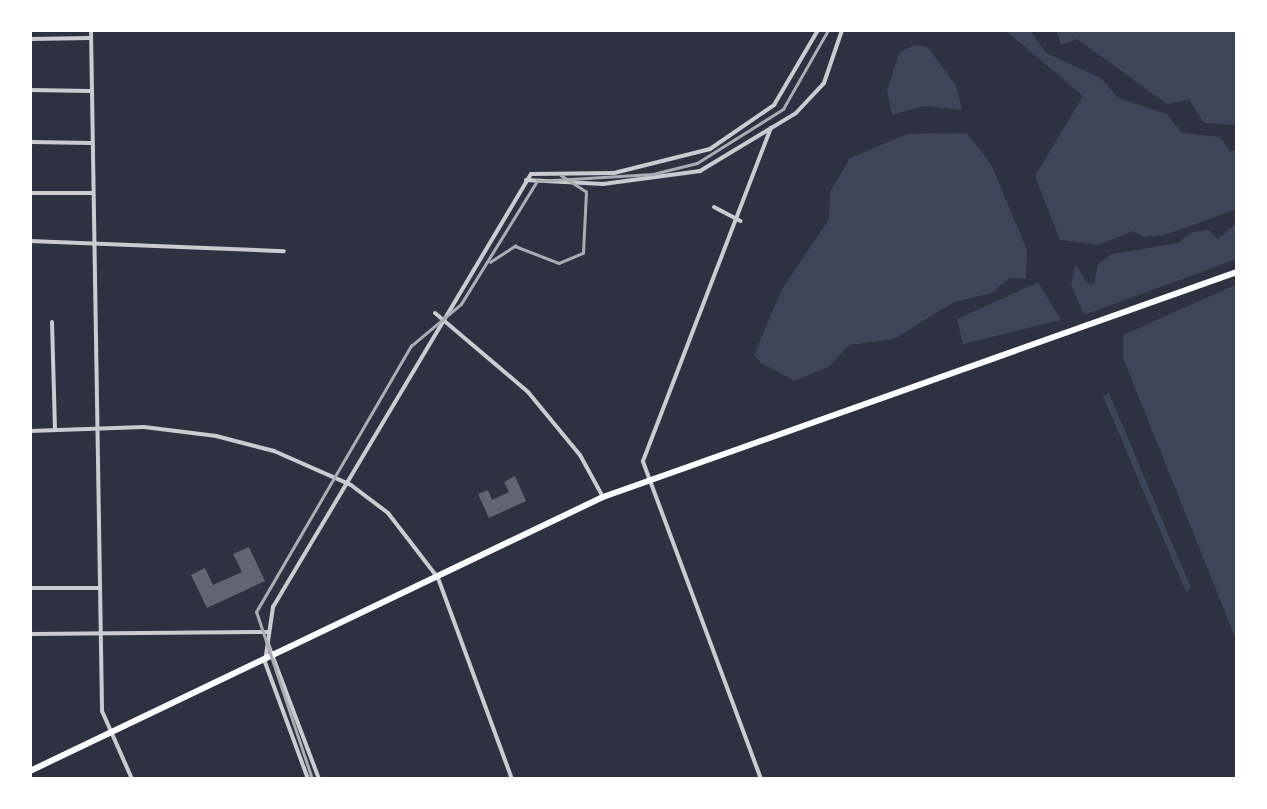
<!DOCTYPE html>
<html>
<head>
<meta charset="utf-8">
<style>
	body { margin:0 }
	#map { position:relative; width:1267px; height:809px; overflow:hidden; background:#2d3142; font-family:Arial,sans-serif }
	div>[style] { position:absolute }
	.green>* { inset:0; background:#3c4559 }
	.building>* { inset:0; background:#626471 }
	.minor>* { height:4px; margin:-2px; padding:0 2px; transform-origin:2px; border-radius:2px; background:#caccd0 }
	.primary>* { height:6px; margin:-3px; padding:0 3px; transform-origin:3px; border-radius:3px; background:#fff }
	.tram>* { height:2.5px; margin:-1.25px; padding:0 1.25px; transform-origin:1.25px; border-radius:1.25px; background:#abadb3 }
	span { translate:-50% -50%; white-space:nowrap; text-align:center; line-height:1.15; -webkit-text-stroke:8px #fff; paint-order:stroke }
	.frame { position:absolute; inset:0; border:32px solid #fff; pointer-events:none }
</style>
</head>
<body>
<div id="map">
	<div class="green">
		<div style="clip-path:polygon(1005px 30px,1030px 30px,1046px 53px,1101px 78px,1118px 98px,1167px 114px,1182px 133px,1221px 137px,1230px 152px,1237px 149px,1237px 209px,1165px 235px,1144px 237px,1133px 231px,1098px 245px,1060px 240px,1035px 176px,1083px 96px)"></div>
		<div style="clip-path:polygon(1056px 30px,1237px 30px,1237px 125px,1204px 123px,1189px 100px,1167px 104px,1077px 39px,1061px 45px)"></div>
		<div style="clip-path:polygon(914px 45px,928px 47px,956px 86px,962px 110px,924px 106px,892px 115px,887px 90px,899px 53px)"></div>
		<div style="clip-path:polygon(967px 133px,991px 164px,1027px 250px,1026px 279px,1009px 278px,992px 293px,954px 302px,894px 339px,849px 345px,830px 366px,795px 381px,761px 363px,754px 355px,782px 289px,829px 219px,830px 192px,850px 158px,907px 134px)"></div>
		<div style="clip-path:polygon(1237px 222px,1237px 259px,1084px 315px,1071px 284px,1076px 265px,1087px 283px,1094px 284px,1098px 264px,1112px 254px,1178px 243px,1192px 232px,1209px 230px,1218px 239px)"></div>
		<div style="clip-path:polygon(1038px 282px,1061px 320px,963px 344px,957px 319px)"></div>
		<div style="clip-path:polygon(1237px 284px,1237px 642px,1123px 358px,1123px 335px)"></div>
		<div style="clip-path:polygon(1109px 393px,1191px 588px,1186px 592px,1103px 396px)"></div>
	</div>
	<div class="building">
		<div style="clip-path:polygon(515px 476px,526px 501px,489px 518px,478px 494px,488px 490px,492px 500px,509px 492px,504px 482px)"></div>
		<div style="clip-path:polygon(249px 547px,265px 581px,207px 608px,191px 575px,205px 568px,213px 585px,242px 572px,233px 554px)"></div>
	</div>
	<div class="minor">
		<div style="left:91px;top:30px;width:681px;rotate:89.07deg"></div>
		<div style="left:102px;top:711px;width:74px;rotate:66.2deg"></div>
		<div style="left:30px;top:39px;width:61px;rotate:-0.9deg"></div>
		<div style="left:30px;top:90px;width:60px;rotate:1deg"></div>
		<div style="left:30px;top:142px;width:61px;rotate:0.9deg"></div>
		<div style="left:526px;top:180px;width:77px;rotate:3deg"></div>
		<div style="left:603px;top:184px;width:98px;rotate:-7.6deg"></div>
		<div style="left:700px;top:171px;width:112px;rotate:-31.1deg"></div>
		<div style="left:796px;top:113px;width:41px;rotate:-47deg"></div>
		<div style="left:824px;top:83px;width:56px;rotate:-71.2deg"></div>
		<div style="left:30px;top:193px;width:63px"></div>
		<div style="left:714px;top:207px;width:30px;rotate:28deg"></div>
		<div style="left:30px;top:241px;width:254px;rotate:2.3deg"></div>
		<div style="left:435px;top:313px;width:122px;rotate:40.3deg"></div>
		<div style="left:528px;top:392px;width:82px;rotate:50.5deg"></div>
		<div style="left:580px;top:455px;width:48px;rotate:61.3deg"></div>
		<div style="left:52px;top:322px;width:108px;rotate:88.4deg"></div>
		<div style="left:30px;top:431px;width:114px;rotate:-2deg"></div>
		<div style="left:144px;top:427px;width:73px;rotate:7.1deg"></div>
		<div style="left:216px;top:436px;width:60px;rotate:14.5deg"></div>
		<div style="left:274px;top:451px;width:84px;rotate:23.8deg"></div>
		<div style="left:351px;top:485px;width:46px;rotate:37.1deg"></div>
		<div style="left:388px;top:513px;width:82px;rotate:52.4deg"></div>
		<div style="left:438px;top:578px;width:214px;rotate:69.8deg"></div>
		<div style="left:30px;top:588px;width:69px"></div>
		<div style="left:30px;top:634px;width:238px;rotate:-0.5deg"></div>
		<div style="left:268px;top:644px;width:144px;rotate:69.3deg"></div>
		<div style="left:308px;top:779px;width:125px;rotate:-110.2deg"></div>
		<div style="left:265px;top:662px;width:56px;rotate:-81.7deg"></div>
		<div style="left:273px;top:607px;width:504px;rotate:-59.21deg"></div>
		<div style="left:531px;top:174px;width:83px;rotate:-0.7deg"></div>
		<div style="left:614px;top:173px;width:99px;rotate:-14deg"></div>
		<div style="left:710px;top:149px;width:78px;rotate:-34.5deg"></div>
		<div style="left:774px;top:105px;width:87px;rotate:-59.6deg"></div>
		<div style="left:761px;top:779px;width:339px;rotate:-110.4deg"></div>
		<div style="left:643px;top:461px;width:357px;rotate:-69deg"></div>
	</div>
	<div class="primary">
		<div style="left:30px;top:771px;width:635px;rotate:-25.56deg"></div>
		<div style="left:603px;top:497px;width:673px;rotate:-19.54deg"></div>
	</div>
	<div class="tram">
		<div style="left:490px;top:262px;width:30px;rotate:-33deg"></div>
		<div style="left:515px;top:246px;width:47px;rotate:21.1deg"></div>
		<div style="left:559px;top:263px;width:26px;rotate:-23deg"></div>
		<div style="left:583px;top:253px;width:61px;rotate:-87.2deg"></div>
		<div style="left:586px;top:192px;width:30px;rotate:-147deg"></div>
		<div style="left:312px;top:779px;width:176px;rotate:-108.5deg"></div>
		<div style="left:256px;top:612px;width:308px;rotate:-59.8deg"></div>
		<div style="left:411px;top:346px;width:65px;rotate:-40deg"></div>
		<div style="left:461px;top:304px;width:145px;rotate:-58.3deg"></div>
		<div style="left:537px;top:181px;width:116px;rotate:-3.5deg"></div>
		<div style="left:653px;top:174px;width:45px;rotate:-14deg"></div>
		<div style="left:697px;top:163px;width:102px;rotate:-32.1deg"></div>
		<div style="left:783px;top:109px;width:91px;rotate:-60.3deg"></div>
	</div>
	<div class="frame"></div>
</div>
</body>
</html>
